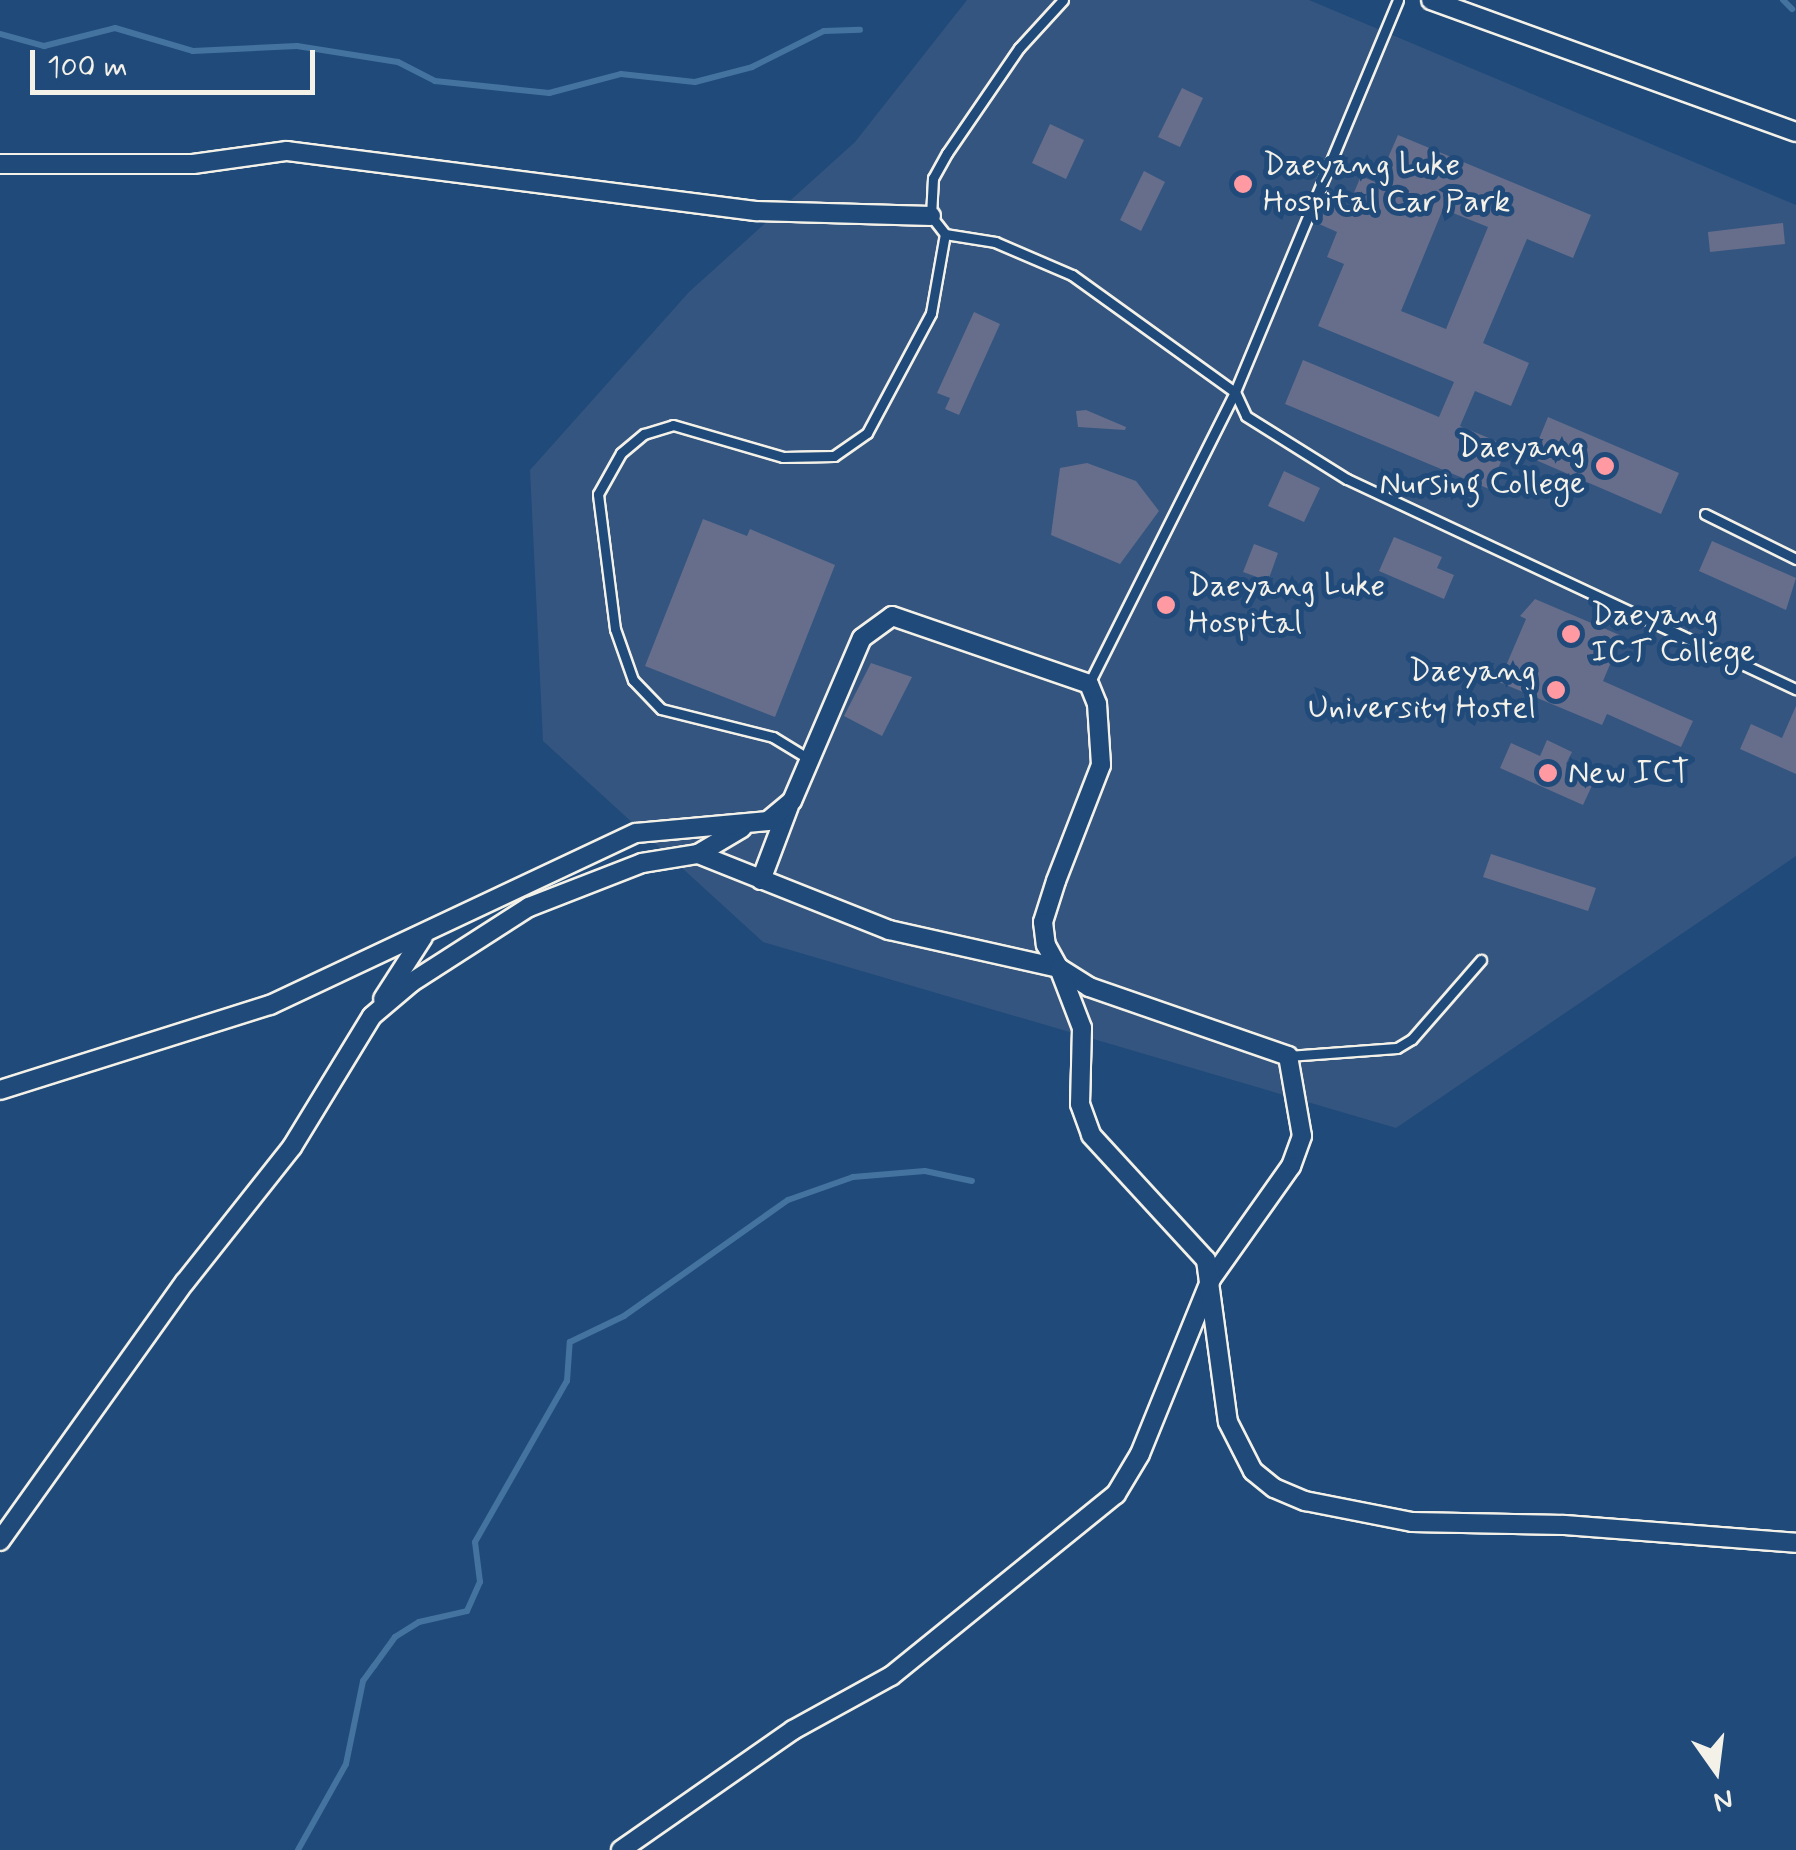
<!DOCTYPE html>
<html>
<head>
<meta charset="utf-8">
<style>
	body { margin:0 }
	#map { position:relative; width:1796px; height:1850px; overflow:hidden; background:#1f4a7a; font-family:Mynerve,sans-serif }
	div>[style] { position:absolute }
	.built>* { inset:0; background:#34557f }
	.stream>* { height:6px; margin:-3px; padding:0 3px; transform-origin:3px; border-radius:3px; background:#4473a0 }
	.building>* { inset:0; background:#666e8c }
	.roads { filter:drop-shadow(2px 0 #f4f1e8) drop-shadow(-2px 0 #f4f1e8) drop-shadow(0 2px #f4f1e8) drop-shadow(0 -2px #f4f1e8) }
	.lane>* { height:9px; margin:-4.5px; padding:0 4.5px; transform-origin:4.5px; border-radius:4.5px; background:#1f4a7a }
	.street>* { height:18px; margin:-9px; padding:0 9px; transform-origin:9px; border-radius:9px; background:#1f4a7a }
	.dots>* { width:28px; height:28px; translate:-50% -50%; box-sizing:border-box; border:5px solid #1f4a7a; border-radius:50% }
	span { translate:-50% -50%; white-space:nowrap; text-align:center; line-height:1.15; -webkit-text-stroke:10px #1f4a7a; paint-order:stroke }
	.poi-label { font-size:32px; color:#f4f1e8 }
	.left { translate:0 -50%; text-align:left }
	.right { translate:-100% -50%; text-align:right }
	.north { position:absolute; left:1666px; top:1720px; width:100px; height:100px; -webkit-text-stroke:8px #1f4a7a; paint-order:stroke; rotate:166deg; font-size:28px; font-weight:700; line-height:40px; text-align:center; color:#f4f1e8 }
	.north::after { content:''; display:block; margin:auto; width:35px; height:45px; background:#f4f1e8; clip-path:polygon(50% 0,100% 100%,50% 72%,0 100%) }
	.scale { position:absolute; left:30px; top:50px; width:285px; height:45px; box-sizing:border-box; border:5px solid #f4f1e8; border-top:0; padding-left:12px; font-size:30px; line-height:35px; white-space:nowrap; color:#f4f1e8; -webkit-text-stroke:8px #1f4a7a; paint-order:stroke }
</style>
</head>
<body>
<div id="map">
	<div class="built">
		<div style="clip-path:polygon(967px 0,1309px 0,1796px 205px,1796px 856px,1396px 1128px,763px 942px,543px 741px,530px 470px,689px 292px,855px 142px)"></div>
	</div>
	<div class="stream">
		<div style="left:1783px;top:0;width:13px;rotate:45deg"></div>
		<div style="left:0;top:34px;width:46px;rotate:15.3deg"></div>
		<div style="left:44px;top:46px;width:73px;rotate:-14.2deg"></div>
		<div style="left:115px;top:28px;width:81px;rotate:16.4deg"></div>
		<div style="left:193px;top:51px;width:104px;rotate:-2.8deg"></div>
		<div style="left:297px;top:46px;width:102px;rotate:9deg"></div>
		<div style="left:398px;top:62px;width:42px;rotate:27.2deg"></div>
		<div style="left:435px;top:81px;width:115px;rotate:6deg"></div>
		<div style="left:549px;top:93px;width:74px;rotate:-14.8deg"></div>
		<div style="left:621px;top:74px;width:74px;rotate:6.2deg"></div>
		<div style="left:695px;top:82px;width:59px;rotate:-14.7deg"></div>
		<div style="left:752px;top:67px;width:80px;rotate:-26.6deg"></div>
		<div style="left:824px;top:31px;width:36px;rotate:-2deg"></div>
		<div style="left:298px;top:1850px;width:98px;rotate:-60.8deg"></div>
		<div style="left:346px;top:1764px;width:85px;rotate:-78.4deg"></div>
		<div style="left:363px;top:1681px;width:19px;rotate:-54deg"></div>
		<div style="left:374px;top:1666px;width:36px;rotate:-54deg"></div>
		<div style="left:395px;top:1637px;width:28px;rotate:-32deg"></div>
		<div style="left:419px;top:1622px;width:49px;rotate:-12.9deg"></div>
		<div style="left:467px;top:1611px;width:32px;rotate:-66deg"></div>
		<div style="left:480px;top:1582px;width:40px;rotate:-97.1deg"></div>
		<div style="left:475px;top:1542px;width:185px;rotate:-60.3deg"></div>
		<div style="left:567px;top:1381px;width:39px;rotate:-86deg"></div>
		<div style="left:570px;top:1342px;width:60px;rotate:-25.7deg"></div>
		<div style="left:624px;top:1316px;width:201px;rotate:-35.3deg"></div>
		<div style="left:788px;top:1200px;width:69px;rotate:-19.5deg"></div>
		<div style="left:853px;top:1177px;width:72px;rotate:-4.8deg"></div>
		<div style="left:925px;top:1171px;width:48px;rotate:12deg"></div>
	</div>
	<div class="building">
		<div style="clip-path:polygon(1182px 88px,1203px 98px,1180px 147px,1158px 137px)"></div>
		<div style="clip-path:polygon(1050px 124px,1084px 140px,1066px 179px,1032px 163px)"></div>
		<div style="clip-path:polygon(evenodd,1398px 135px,1591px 215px,1573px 258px,1527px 239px,1483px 343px,1529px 363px,1511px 406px,1475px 391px,1460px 426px,1508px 446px,1489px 489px,1285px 404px,1303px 360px,1439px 417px,1454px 382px,1318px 326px,1344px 264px,1327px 257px,1337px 232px,1319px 224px,1329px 202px,1347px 209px,1361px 176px,1377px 183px,1398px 135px,1443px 209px,1488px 227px,1446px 329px,1401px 311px,1443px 209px)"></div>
		<div style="clip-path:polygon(1144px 171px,1165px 182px,1141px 231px,1120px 220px)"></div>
		<div style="clip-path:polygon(1783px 223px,1785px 244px,1710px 252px,1708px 232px)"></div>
		<div style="clip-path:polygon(974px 312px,1000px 324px,959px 415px,945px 409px,950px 398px,937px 393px)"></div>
		<div style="clip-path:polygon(1086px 410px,1126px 427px,1125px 430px,1078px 427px,1076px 411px)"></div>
		<div style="clip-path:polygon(1548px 417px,1679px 473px,1661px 514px,1531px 458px)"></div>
		<div style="clip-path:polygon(1087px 463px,1136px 481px,1159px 511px,1120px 564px,1051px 535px,1060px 468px)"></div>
		<div style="clip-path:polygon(1284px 471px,1320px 488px,1304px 522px,1268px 506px)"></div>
		<div style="clip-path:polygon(703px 519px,747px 536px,750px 529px,835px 565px,775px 717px,645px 666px)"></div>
		<div style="clip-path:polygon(1394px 537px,1442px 557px,1437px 568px,1454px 575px,1444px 599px,1379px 571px)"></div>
		<div style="clip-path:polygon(1712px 541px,1796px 578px,1786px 610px,1699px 571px)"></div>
		<div style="clip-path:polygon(1254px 544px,1278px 553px,1268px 581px,1243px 572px)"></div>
		<div style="clip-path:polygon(1535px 599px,1622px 636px,1603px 681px,1693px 721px,1681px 747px,1607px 714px,1602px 725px,1499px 682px,1526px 619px,1520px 616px)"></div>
		<div style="clip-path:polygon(871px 663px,912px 677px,882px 736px,844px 716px)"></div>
		<div style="clip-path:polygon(1796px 706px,1796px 774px,1740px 749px,1751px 724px,1782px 738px)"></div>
		<div style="clip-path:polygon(1547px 740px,1572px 752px,1566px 764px,1596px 777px,1583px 805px,1500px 768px,1511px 743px,1540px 756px)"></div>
		<div style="clip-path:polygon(1491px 854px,1596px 888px,1588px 911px,1483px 877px)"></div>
	</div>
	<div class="roads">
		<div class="lane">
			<div style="left:1063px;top:0;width:65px;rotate:132.5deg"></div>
			<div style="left:1019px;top:48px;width:127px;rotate:124.4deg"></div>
			<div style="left:947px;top:153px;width:29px;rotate:119deg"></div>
			<div style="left:933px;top:178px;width:38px;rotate:93deg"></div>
			<div style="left:931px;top:216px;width:23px;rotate:52deg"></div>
			<div style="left:945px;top:234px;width:51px;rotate:9.1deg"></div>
			<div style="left:995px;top:242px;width:84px;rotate:23.2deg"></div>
			<div style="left:1072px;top:275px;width:201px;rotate:35.7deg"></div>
			<div style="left:1235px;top:392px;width:326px;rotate:116.6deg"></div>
			<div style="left:1398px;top:0;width:425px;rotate:112.6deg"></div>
			<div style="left:1235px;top:392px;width:26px;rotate:65deg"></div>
			<div style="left:1246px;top:416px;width:119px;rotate:32deg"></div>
			<div style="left:1347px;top:479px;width:496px;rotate:25.1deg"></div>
			<div style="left:1705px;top:514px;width:102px;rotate:26.3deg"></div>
			<div style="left:809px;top:759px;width:42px;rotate:-148.6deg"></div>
			<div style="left:773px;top:737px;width:115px;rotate:-166deg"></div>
			<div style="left:661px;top:709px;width:40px;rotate:-134deg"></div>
			<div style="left:633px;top:680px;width:54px;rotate:-109.4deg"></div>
			<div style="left:615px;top:629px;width:136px;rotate:-97.2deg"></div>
			<div style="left:598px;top:494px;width:47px;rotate:-60.7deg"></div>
			<div style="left:621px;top:453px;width:30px;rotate:-40deg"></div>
			<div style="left:644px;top:434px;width:30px;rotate:-17deg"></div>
			<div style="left:673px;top:425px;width:115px;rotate:16.2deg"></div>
			<div style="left:783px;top:457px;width:51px;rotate:-1.1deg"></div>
			<div style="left:834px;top:456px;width:40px;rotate:-34.9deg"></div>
			<div style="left:867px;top:433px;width:136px;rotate:-61.9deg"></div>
			<div style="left:931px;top:313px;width:80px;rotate:-80deg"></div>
			<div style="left:1288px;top:1056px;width:109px;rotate:-4.2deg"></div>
			<div style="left:1397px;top:1048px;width:17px;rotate:-31deg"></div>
			<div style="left:1412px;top:1039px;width:105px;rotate:-48.9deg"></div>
		</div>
		<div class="street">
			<div style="left:1431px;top:0;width:388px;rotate:19.9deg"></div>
			<div style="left:0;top:164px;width:193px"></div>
			<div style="left:193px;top:164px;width:95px;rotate:-7.9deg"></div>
			<div style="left:287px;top:151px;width:473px;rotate:7.3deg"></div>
			<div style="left:756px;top:211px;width:175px;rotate:1.6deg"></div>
			<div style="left:698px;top:854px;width:51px;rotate:-30.6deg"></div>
			<div style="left:761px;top:880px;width:79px;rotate:-69.3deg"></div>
			<div style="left:383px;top:999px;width:74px;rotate:-57.2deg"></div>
			<div style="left:0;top:1090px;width:283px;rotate:-17.5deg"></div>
			<div style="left:270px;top:1005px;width:404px;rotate:-25.2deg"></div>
			<div style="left:636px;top:833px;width:133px;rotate:-5.2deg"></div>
			<div style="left:768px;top:821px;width:31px;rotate:-40deg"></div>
			<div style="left:792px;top:801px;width:177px;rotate:-66.8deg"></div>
			<div style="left:862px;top:638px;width:37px;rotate:-36deg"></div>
			<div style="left:892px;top:616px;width:208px;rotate:19deg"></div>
			<div style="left:1089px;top:684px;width:22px;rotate:68deg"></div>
			<div style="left:1097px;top:704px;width:61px;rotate:86.2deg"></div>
			<div style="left:1101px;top:765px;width:124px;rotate:111.2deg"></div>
			<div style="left:1056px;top:881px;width:43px;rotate:107.6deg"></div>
			<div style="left:1043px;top:922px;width:23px;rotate:83deg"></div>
			<div style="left:1046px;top:945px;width:26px;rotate:61deg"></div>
			<div style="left:1059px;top:968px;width:36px;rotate:32deg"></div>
			<div style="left:1089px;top:987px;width:211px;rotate:19.1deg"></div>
			<div style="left:1288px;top:1056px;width:81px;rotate:80.1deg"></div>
			<div style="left:1302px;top:1136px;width:32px;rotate:110deg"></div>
			<div style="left:1291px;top:1166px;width:138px;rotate:125.3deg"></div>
			<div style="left:1211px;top:1279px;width:189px;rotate:112.1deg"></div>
			<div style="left:1140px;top:1454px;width:47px;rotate:121deg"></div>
			<div style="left:1116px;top:1494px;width:289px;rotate:141deg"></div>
			<div style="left:891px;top:1676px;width:112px;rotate:151.1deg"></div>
			<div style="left:793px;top:1730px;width:210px;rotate:145.1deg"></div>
			<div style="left:0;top:1541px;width:318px;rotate:-54.5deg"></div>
			<div style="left:185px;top:1282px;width:172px;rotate:-51.6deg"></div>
			<div style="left:292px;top:1147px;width:153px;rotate:-58.6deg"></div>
			<div style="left:372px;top:1016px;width:52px;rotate:-40.4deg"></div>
			<div style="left:412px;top:982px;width:139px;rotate:-32.7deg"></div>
			<div style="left:529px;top:907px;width:121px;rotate:-21.3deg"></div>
			<div style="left:642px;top:863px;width:57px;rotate:-9.1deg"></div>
			<div style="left:698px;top:854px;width:206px;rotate:21.7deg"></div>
			<div style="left:889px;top:930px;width:174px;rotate:12.6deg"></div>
			<div style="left:1059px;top:968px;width:64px;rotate:69deg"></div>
			<div style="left:1082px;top:1028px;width:76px;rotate:91.5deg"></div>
			<div style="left:1080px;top:1104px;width:33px;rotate:70deg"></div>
			<div style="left:1091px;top:1135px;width:170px;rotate:47.4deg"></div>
			<div style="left:1206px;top:1260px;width:163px;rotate:82.3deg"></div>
			<div style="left:1228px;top:1422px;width:55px;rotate:63deg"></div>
			<div style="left:1253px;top:1471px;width:27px;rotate:39deg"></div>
			<div style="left:1274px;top:1488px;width:34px;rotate:23deg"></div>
			<div style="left:1305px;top:1501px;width:109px;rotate:11.1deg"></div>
			<div style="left:1412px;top:1522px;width:152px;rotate:1.1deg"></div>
			<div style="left:1564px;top:1525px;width:233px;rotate:4.4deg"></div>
		</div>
	</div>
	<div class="dots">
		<div style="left:1243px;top:184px;background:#ff9aa2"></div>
		<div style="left:1605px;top:466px;background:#ff9aa2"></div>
		<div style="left:1166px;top:605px;background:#ff9aa2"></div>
		<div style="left:1571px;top:634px;background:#ff9aa2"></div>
		<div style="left:1556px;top:690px;background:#ff9aa2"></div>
		<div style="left:1548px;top:773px;background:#ff9aa2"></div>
	</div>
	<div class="poi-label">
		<span class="left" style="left:1263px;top:184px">Daeyang Luke<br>Hospital Car Park</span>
		<span class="right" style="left:1585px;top:466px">Daeyang<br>Nursing College</span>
		<span class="left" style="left:1188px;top:605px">Daeyang Luke<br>Hospital</span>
		<span class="left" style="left:1591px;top:634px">Daeyang<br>ICT College</span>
		<span class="right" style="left:1536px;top:690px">Daeyang<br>University Hostel</span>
		<span class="left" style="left:1568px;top:773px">New ICT</span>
	</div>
	<div class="north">N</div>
	<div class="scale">100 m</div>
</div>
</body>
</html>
